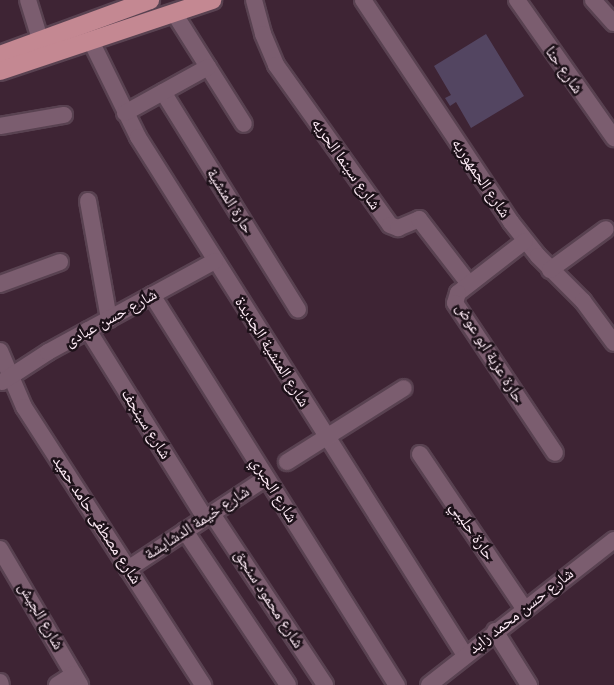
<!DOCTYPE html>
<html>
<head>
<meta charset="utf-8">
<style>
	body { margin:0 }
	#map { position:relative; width:614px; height:685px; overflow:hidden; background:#3e2434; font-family:Montserrat,"Noto Naskh Arabic",sans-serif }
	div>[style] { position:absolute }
	.building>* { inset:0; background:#534561 }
	.roads { filter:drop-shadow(2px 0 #594251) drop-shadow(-2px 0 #594251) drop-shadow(0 2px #594251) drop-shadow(0 -2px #594251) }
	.minor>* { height:16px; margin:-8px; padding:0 8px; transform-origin:8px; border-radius:8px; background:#7b5d6f }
	.major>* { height:18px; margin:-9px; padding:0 9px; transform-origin:9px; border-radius:9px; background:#c48892 }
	span { translate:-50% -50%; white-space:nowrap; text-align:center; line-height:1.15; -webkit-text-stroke:5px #1d1119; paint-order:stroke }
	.street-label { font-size:16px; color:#ffecf7 }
</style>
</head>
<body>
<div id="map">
	<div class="building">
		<div style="clip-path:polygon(486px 34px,524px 96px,471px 128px,456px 102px,450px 106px,445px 98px,451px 95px,434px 66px)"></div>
	</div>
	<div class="roads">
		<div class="minor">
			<div style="left:28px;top:0;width:41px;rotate:72.9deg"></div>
			<div style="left:254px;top:0;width:35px;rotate:75deg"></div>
			<div style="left:263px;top:34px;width:34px;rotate:67deg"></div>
			<div style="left:276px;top:65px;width:196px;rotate:54.5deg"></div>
			<div style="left:390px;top:225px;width:9px;rotate:21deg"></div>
			<div style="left:398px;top:228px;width:23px;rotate:-23deg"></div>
			<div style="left:419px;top:219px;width:82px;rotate:52.4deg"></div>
			<div style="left:363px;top:0;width:267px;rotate:56.3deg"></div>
			<div style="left:511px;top:222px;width:43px;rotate:51.5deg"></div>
			<div style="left:538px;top:256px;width:64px;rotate:45deg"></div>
			<div style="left:583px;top:301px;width:52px;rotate:53.6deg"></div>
			<div style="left:517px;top:0;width:169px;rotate:54.9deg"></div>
			<div style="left:593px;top:0;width:31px;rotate:48deg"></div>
			<div style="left:174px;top:13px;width:131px;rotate:57.8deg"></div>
			<div style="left:91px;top:41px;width:107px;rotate:63.9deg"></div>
			<div style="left:138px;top:137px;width:613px;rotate:57.74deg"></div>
			<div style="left:163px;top:92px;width:256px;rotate:58.2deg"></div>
			<div style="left:125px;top:113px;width:95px;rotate:-29deg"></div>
			<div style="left:0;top:126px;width:65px;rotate:-9.8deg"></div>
			<div style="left:88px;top:201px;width:120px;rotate:79.9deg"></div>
			<div style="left:525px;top:241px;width:85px;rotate:142.2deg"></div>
			<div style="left:458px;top:293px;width:10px;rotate:107deg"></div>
			<div style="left:455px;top:303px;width:180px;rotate:56.3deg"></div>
			<div style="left:550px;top:270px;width:69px;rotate:-36.2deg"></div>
			<div style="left:0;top:284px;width:64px;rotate:-20.1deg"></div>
			<div style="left:152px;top:295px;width:461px;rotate:57.9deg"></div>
			<div style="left:88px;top:330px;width:221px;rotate:58.1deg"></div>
			<div style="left:0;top:351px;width:61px;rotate:66.8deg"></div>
			<div style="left:24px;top:407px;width:331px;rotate:57.2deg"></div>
			<div style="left:2px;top:382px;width:55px;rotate:-33.1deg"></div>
			<div style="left:48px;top:352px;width:190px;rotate:-28.6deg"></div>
			<div style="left:420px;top:454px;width:186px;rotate:56deg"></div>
			<div style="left:287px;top:462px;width:138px;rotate:-32.3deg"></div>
			<div style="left:212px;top:514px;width:205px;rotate:56.5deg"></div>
			<div style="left:185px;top:531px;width:185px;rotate:56.2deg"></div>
			<div style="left:0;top:549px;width:158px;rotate:59.5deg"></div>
			<div style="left:128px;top:569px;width:165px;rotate:-33.4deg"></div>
			<div style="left:495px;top:631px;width:64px;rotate:57.8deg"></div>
			<div style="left:0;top:682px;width:3px;rotate:72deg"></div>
			<div style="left:57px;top:685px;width:20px;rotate:-33deg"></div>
			<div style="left:429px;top:685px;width:235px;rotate:-38.1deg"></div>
		</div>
		<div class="major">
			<div style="left:0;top:55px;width:160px;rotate:-20.1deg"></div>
			<div style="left:0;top:71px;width:224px;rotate:-18.5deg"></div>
		</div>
	</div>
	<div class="street-label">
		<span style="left:564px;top:70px;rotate:55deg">شارع حنا</span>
		<span style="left:346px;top:164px;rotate:55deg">شارع سينما الحريه</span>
		<span style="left:481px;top:178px;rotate:56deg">شارع الجمهوريه</span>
		<span style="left:230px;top:201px;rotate:58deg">حارة المنشية</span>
		<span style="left:111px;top:318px;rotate:-29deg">شارع حسن عبادى</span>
		<span style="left:272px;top:352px;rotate:58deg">شارع المنشية الجديدة</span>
		<span style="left:490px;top:353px;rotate:58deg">حارة عزبة ابو عوض</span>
		<span style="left:146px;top:424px;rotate:58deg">شارع سينجف</span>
		<span style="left:274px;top:490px;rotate:58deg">شارع الجبري</span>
		<span style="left:97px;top:520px;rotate:57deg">شارع مصطفى حامد حميد</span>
		<span style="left:197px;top:523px;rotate:-33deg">شارع خيمة الدشايشة</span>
		<span style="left:472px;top:531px;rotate:56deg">حارة حليبي</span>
		<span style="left:269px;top:599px;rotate:57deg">شارع محمود سنجق</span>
		<span style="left:521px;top:611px;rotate:-38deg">شارع حسن محمد زايد</span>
		<span style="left:41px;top:616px;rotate:60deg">شارع الجيش</span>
	</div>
</div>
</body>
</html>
